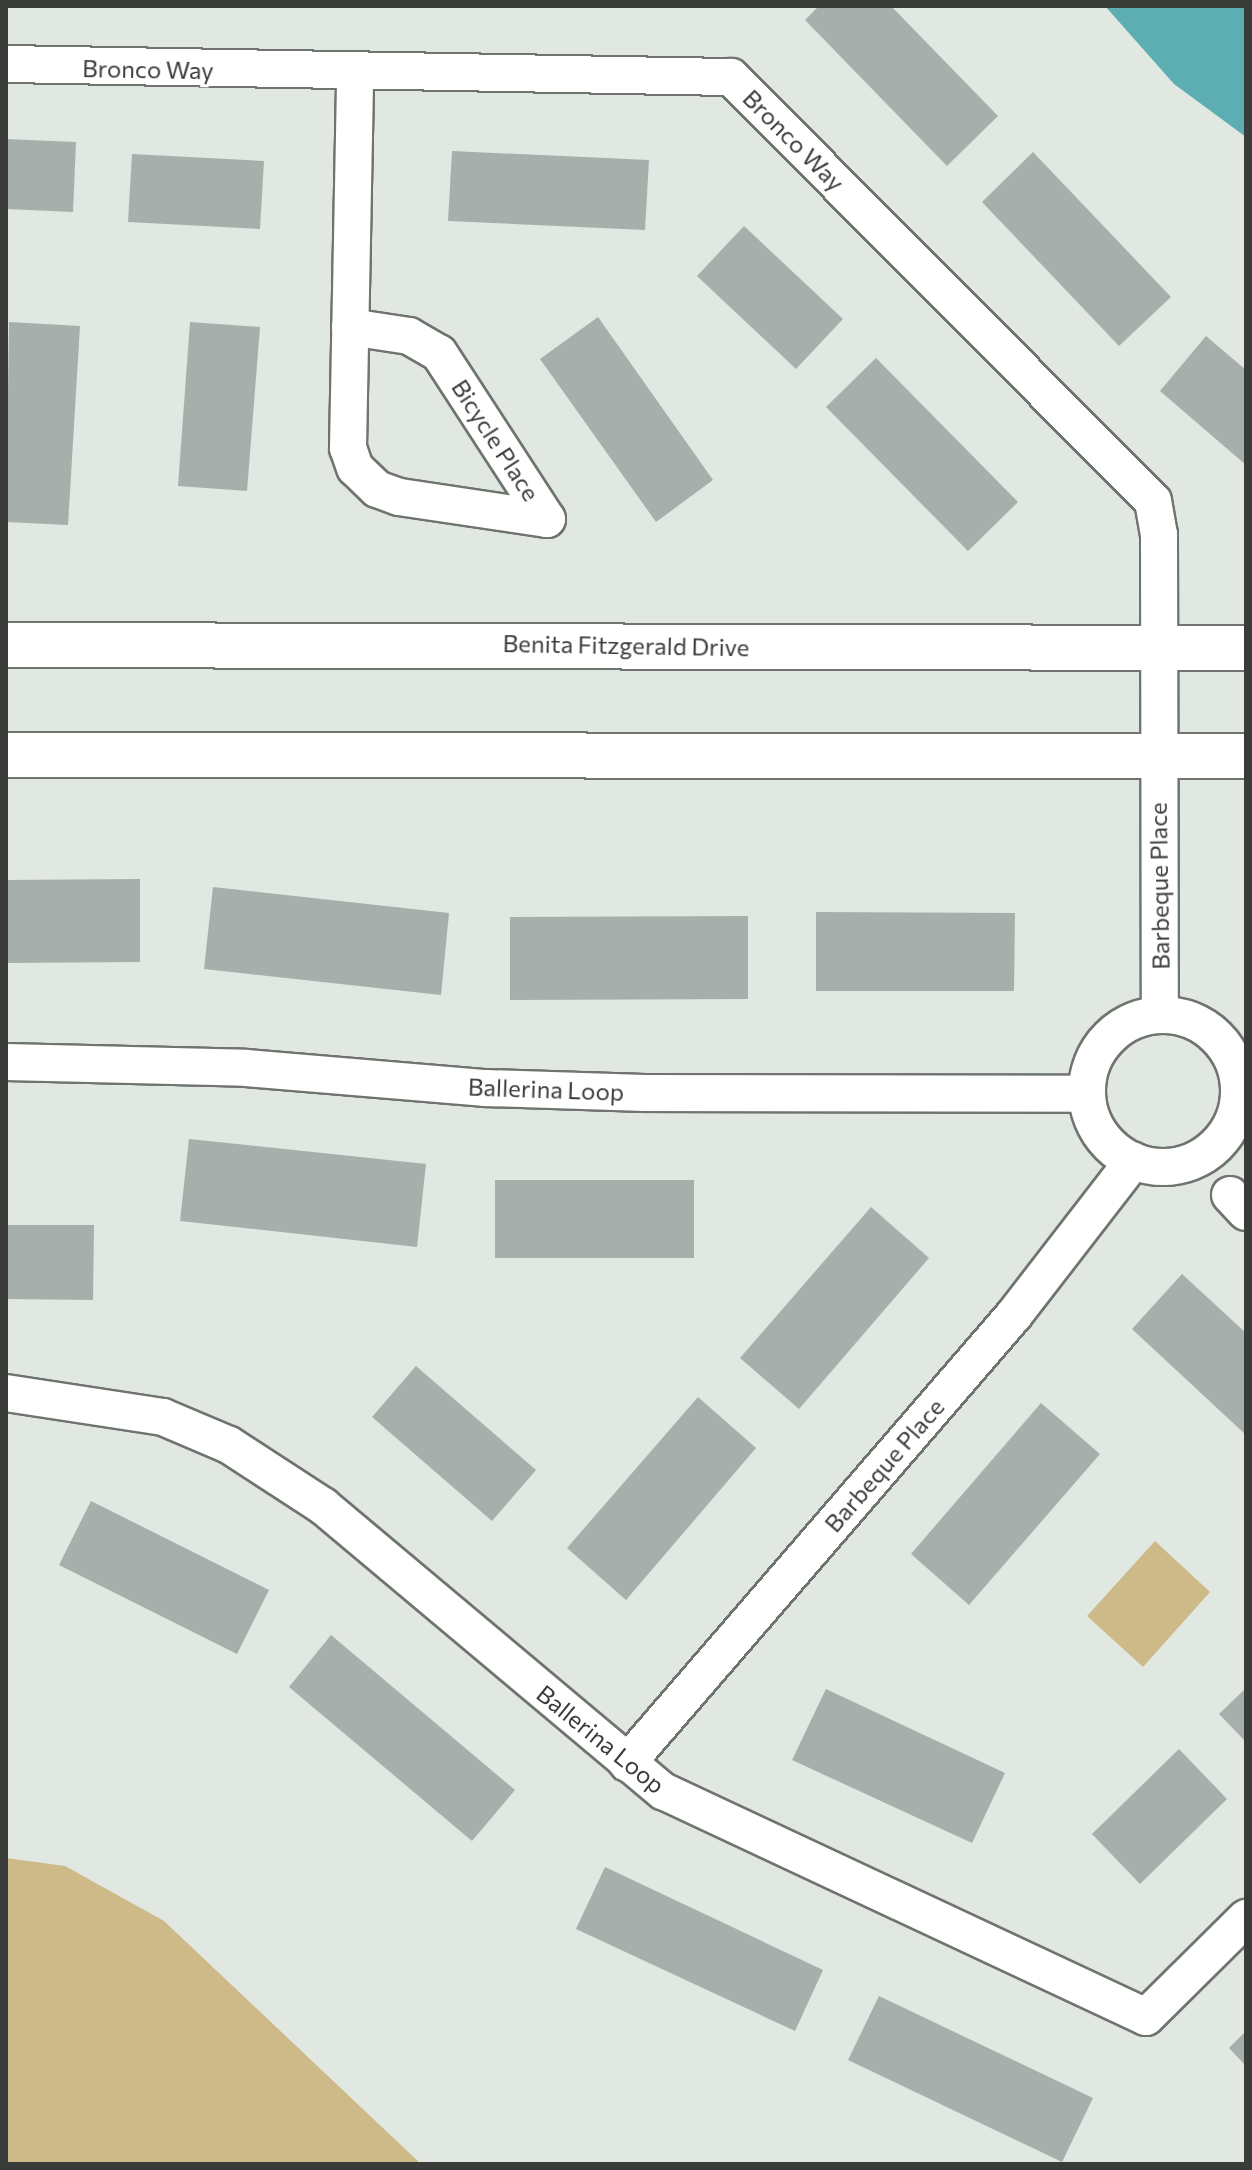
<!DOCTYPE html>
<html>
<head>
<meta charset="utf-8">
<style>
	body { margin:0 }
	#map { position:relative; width:1252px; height:2170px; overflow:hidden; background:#e1e7e1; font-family:Commissioner,sans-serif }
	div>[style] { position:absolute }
	.green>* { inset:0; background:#ceba89 }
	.water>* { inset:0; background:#5caeb2 }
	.building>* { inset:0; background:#a7afac }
	.roads { filter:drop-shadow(2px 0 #6f746e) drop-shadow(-2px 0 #6f746e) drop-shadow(0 2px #6f746e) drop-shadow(0 -2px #6f746e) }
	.street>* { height:36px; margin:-18px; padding:0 18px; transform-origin:18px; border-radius:18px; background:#fff }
	.street>.ring { margin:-18px; padding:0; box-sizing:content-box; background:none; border:36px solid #fff; border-radius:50% }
	.secondary>* { height:44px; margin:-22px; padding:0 22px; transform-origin:22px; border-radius:22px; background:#fff }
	span { translate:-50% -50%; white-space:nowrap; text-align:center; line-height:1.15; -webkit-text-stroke:6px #fff; paint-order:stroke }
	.street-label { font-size:24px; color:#3a3c3a }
	.frame { position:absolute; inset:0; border:8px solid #3a3c3a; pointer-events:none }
</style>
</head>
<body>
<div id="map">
	<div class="green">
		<div style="clip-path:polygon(1155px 1541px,1210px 1592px,1143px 1667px,1087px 1616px)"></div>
		<div style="clip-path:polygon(6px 1858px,65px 1866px,164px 1921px,421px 2164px,6px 2164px)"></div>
	</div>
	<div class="water">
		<div style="clip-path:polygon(1105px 6px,1246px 6px,1246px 137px,1174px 84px)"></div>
	</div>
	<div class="building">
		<div style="clip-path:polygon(819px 6px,891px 6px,998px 116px,947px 166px,805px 20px)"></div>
		<div style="clip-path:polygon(6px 139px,76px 142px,73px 212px,6px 209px)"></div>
		<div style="clip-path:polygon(452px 151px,649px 160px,645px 230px,448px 221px)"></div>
		<div style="clip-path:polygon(1033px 152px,1171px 297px,1119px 346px,982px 202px)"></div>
		<div style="clip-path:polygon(132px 154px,264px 161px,260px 229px,128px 222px)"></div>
		<div style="clip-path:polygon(744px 226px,843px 319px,796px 369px,697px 276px)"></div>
		<div style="clip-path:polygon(598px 317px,713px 480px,656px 522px,540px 359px)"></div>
		<div style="clip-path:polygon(9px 322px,80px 326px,68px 525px,6px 522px)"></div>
		<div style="clip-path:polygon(190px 322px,260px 327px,247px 491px,178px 486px)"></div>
		<div style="clip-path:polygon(1206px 336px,1246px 370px,1246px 465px,1160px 391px)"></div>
		<div style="clip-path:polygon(876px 358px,1018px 502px,968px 551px,826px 407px)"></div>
		<div style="clip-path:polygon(140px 879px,140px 962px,6px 963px,6px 880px)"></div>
		<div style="clip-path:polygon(213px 887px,449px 913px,441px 995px,204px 969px)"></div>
		<div style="clip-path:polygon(816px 912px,1015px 913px,1014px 991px,816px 991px)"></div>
		<div style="clip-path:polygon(748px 916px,748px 999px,510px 1000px,510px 917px)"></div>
		<div style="clip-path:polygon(189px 1139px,426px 1164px,417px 1247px,180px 1221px)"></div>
		<div style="clip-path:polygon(495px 1180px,694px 1180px,694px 1258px,495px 1258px)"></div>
		<div style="clip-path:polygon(871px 1207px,929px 1258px,799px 1409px,740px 1358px)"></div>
		<div style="clip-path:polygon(6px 1225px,94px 1225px,93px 1300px,6px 1299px)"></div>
		<div style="clip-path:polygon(1182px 1274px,1246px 1333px,1246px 1435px,1132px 1329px)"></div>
		<div style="clip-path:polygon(416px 1366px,536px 1470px,492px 1521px,372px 1417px)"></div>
		<div style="clip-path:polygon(698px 1397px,756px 1448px,626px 1600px,567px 1548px)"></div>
		<div style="clip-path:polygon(1041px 1403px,1100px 1454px,969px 1605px,911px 1554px)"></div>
		<div style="clip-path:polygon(91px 1501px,269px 1590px,237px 1654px,59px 1565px)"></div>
		<div style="clip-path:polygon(331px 1635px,515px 1790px,472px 1841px,289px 1687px)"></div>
		<div style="clip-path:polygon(1246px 1688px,1246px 1742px,1219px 1714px)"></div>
		<div style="clip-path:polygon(826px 1689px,1005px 1773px,972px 1843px,792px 1760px)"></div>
		<div style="clip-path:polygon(1179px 1749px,1227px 1799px,1140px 1884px,1092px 1834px)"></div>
		<div style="clip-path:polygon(605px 1867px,823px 1970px,795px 2031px,576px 1929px)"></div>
		<div style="clip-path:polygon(879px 1996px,1093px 2098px,1062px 2162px,848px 2060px)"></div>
		<div style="clip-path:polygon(1246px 2031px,1246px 2066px,1229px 2048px)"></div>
	</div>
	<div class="roads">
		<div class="street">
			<div style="left:6px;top:64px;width:725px;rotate:1.03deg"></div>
			<div style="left:731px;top:77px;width:598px;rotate:45.14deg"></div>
			<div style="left:1153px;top:501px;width:34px;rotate:80deg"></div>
			<div style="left:1159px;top:534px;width:481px;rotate:89.9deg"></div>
			<div style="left:350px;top:327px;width:60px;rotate:8.7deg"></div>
			<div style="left:409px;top:336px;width:34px;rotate:30deg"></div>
			<div style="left:439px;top:353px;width:198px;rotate:57deg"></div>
			<div style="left:547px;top:519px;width:150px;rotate:-171.5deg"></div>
			<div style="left:399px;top:497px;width:23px;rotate:-160deg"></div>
			<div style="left:377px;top:489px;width:30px;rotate:-136deg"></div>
			<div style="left:355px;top:468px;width:21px;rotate:-109deg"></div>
			<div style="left:348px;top:448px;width:376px;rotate:-88.9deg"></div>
			<div class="ring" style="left:1087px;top:1015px;width:116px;height:116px"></div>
			<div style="left:6px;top:1062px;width:240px;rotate:1.4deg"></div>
			<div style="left:246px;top:1068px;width:241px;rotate:4.8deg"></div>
			<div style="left:486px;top:1088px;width:159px;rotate:1.8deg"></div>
			<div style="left:645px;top:1093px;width:442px;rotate:0.1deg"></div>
			<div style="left:1230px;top:1195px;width:23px;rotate:47deg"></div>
			<div style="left:6px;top:1393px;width:159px;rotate:8.7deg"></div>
			<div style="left:163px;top:1417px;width:72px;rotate:23deg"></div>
			<div style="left:229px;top:1445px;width:112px;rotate:33deg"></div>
			<div style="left:323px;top:1506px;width:444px;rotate:40deg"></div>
			<div style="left:663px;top:1791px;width:533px;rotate:25.08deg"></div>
			<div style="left:1146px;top:2017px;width:141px;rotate:-44.7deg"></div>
			<div style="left:627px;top:1763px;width:592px;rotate:-49.18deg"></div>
			<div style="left:1014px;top:1315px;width:195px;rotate:-52.3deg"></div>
		</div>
		<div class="secondary">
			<div style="left:6px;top:645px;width:1240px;rotate:0.14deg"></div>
			<div style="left:6px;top:755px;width:1240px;rotate:0.05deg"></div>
		</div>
	</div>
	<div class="street-label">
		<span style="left:148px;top:69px;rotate:1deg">Bronco Way</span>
		<span style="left:794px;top:140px;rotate:45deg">Bronco Way</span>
		<span style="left:496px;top:440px;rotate:57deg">Bicycle Place</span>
		<span style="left:626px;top:645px;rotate:1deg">Benita Fitzgerald Drive</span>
		<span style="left:1159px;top:886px;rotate:-91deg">Barbeque Place</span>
		<span style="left:546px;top:1089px;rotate:2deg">Ballerina Loop</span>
		<span style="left:884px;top:1465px;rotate:-49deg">Barbeque Place</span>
		<span style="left:601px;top:1739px;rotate:39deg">Ballerina Loop</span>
	</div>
	<div class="frame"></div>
</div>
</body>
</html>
